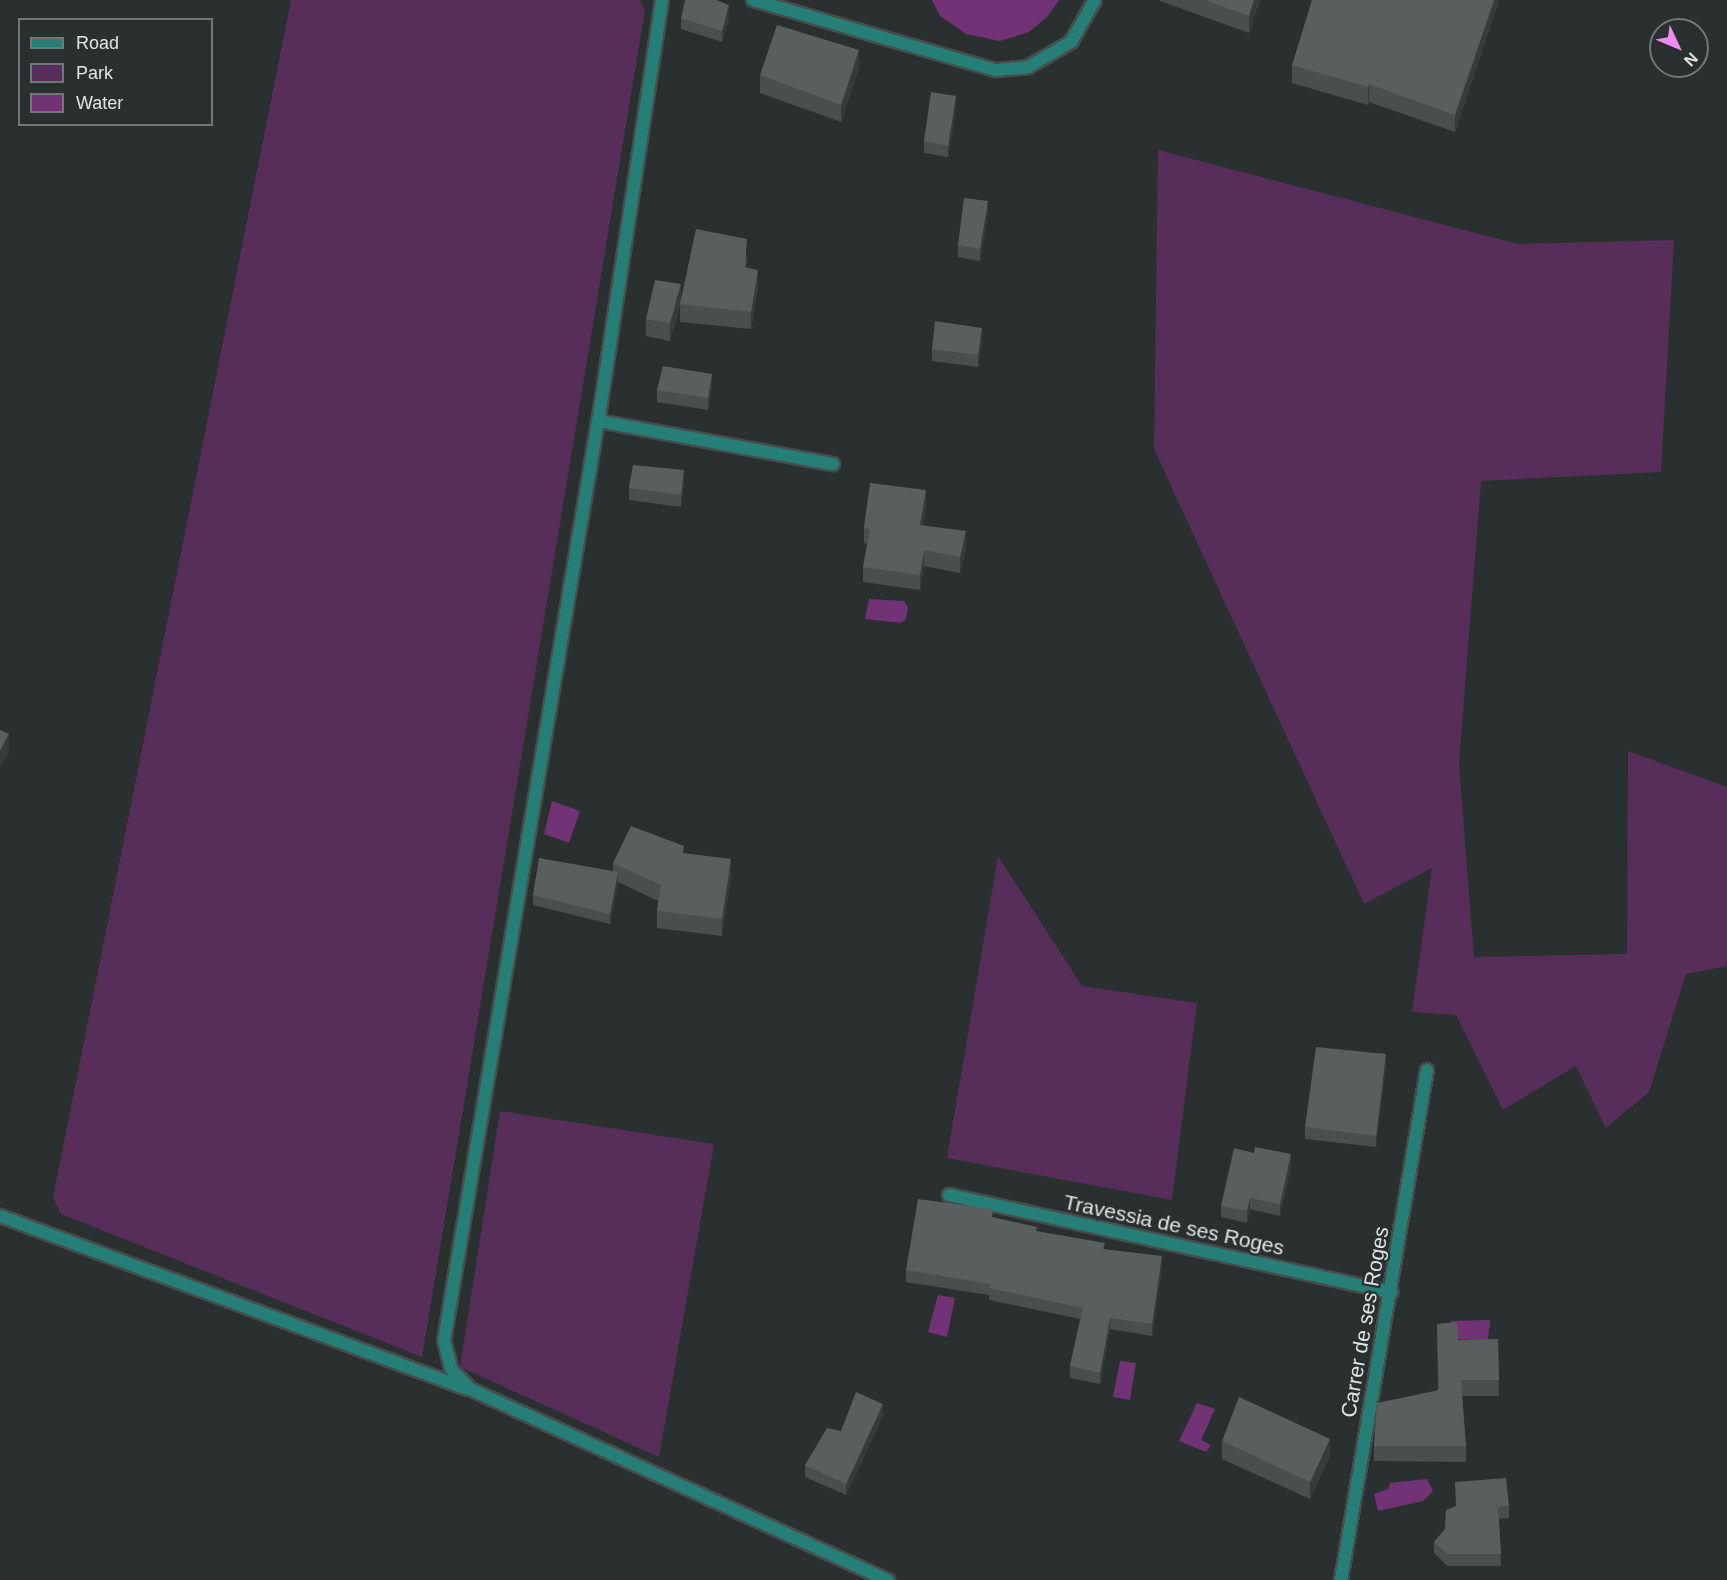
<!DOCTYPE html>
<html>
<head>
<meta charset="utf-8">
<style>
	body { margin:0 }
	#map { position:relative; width:1727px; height:1580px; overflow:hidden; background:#29302f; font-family:Arial,sans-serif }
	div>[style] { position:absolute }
	.green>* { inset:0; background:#572e59 }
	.water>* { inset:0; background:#723376 }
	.roads { filter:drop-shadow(2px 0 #464d4c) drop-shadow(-2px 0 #464d4c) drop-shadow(0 2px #464d4c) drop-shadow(0 -2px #464d4c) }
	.minor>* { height:12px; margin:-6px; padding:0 6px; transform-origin:6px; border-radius:6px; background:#257f76 }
	.wall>* { inset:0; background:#484f4e }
	.shaded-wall>* { inset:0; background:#353c3b }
	.building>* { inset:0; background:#595f5e }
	span { translate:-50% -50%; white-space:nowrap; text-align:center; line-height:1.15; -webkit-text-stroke:4.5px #29302f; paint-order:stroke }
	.street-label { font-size:21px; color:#e0e5e4 }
	.legend { position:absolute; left:18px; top:18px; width:195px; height:108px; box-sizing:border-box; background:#29302f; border:2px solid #727877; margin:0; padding:8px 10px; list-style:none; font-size:18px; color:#e0e5e4 }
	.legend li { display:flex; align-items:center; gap:12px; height:30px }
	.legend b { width:30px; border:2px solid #727877 }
	.north { position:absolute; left:1649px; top:18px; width:60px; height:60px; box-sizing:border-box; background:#29302f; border:2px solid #727877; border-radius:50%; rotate:134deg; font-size:16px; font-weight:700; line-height:24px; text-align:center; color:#e0e5e4 }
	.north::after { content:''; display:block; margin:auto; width:21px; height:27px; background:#f08bf6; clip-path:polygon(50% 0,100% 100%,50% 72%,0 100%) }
</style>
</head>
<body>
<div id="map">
	<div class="green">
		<div style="clip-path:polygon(291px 0,640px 0,645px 10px,422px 1357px,61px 1214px,53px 1197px)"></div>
		<div style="clip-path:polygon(1158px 150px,1518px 244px,1674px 240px,1661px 472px,1481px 481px,1459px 764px,1474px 957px,1627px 954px,1628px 751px,1727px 787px,1727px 966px,1686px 974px,1649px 1092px,1606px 1128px,1576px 1066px,1503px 1110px,1456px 1015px,1412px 1012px,1432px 868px,1364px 904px,1154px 449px)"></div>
		<div style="clip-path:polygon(998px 856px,1082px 986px,1197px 1003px,1172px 1200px,947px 1158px)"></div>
		<div style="clip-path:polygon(500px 1111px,714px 1144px,659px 1457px,460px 1367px)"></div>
	</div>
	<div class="water">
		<div style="clip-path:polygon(932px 0,1059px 0,1048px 16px,1029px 32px,1000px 41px,966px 34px,940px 16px)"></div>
		<div style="clip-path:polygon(869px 599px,904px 601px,908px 608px,906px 619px,901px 623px,865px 619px)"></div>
		<div style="clip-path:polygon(552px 801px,580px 811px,569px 843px,544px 834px)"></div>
		<div style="clip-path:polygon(938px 1295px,955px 1298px,947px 1337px,928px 1332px)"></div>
		<div style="clip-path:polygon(1490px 1320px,1488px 1340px,1451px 1339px,1451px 1321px)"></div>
		<div style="clip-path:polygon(1120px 1361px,1136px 1363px,1130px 1400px,1113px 1397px)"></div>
		<div style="clip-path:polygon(1197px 1403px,1215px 1409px,1201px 1440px,1211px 1445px,1206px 1452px,1179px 1441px)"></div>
		<div style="clip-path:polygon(1427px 1479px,1433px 1491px,1423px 1501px,1378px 1511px,1374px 1494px,1388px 1489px,1390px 1483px)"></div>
	</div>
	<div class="roads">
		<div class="minor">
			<div style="left:662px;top:0;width:426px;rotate:98.6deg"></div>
			<div style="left:598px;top:421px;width:932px;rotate:99.51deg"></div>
			<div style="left:444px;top:1340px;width:30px;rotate:76deg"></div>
			<div style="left:451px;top:1369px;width:28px;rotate:46deg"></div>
			<div style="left:470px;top:1389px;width:460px;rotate:24.6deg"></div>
			<div style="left:753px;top:0;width:253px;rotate:16.1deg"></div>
			<div style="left:996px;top:70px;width:32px;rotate:-5deg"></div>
			<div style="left:1028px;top:67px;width:50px;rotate:-30.2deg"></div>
			<div style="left:1071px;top:42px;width:48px;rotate:-60.3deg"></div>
			<div style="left:598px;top:421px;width:239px;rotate:10.4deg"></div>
			<div style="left:949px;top:1195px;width:453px;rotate:12.4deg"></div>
			<div style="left:0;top:1216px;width:497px;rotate:20.3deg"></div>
			<div style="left:1341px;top:1580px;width:517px;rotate:-80.43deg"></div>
		</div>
	</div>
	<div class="wall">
		<div style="clip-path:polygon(1160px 0,1260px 0,1249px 33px,1160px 1px)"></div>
		<div style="clip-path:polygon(1499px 0,1455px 132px,1369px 102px,1368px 105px,1292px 83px,1292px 65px)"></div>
		<div style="clip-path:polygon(729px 17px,722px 42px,681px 29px,681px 18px)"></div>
		<div style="clip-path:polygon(859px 68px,841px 122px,760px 93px,760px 75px)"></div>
		<div style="clip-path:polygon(956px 108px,948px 157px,924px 153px,924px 141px)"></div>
		<div style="clip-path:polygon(988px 213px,980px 261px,958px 257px,958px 245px)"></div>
		<div style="clip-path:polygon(747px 256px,746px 267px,758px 287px,751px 329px,680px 322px,680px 305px,670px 341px,646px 336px,646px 319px,681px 300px)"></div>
		<div style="clip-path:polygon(982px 339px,978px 367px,932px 361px,932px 349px)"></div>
		<div style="clip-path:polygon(712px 386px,708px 410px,657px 402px,657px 390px)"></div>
		<div style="clip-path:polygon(684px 482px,681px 507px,629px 500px,629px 488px)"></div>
		<div style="clip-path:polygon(926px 506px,923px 526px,966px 547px,960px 573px,924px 566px,920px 590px,863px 582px,863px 567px,867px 544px,864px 543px,864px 527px)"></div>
		<div style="clip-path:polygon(684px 853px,731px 876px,722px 936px,657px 928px,657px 911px,658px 901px,618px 882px,610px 924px,533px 905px,533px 895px,613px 872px,613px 863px)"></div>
		<div style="clip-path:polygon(1386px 1066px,1376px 1147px,1305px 1139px,1305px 1127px)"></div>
		<div style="clip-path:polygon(1291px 1166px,1280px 1216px,1250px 1209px,1247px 1223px,1221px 1217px,1221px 1206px)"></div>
		<div style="clip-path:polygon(993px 1217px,1037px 1231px,1105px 1249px,1162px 1268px,1152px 1336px,1110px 1329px,1100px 1384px,1070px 1378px,1070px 1366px,1080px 1319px,989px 1300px,989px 1295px,906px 1282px,906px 1270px)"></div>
		<div style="clip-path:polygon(1437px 1324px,1458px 1340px,1498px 1339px,1499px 1396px,1462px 1396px,1466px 1446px,1466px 1462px,1374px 1461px,1374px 1446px,1438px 1390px)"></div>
		<div style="clip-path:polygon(883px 1416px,846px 1495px,805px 1477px,805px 1465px,841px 1431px)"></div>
		<div style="clip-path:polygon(1222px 1441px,1330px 1456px,1310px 1499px,1222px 1459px)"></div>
		<div style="clip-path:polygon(1509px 1506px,1509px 1518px,1499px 1519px,1501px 1566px,1447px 1566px,1434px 1553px,1434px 1542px,1445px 1529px,1446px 1510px)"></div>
	</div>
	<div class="shaded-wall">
		<div style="clip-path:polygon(1254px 0,1260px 0,1249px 33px,1249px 16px)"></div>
		<div style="clip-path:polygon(1494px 0,1499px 0,1455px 132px,1455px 115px)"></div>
		<div style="clip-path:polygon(729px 5px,729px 17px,722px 42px,722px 31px)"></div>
		<div style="clip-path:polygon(859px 50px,859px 68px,841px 122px,841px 105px)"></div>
		<div style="clip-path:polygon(1369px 84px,1369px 102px,1368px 105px,1368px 87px)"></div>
		<div style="clip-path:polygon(956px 96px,956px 108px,948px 157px,948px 146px)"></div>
		<div style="clip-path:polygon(988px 201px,988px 213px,980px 261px,980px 249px)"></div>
		<div style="clip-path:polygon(758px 270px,758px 287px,751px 329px,751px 312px)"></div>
		<div style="clip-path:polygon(681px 284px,681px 301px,670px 341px,670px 323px)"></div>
		<div style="clip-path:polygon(982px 328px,982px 339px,978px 367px,978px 355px)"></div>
		<div style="clip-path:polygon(712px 374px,712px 386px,708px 410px,708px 398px)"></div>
		<div style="clip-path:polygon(684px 470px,684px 482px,681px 507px,681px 495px)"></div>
		<div style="clip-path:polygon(926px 490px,926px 506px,920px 541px,920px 525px)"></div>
		<div style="clip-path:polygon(966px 531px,966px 547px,960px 573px,960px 557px)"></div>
		<div style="clip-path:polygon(924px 550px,924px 566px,920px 590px,920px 575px)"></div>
		<div style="clip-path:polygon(9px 734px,9px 752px,0 768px,0 751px)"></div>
		<div style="clip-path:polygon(731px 859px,731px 876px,722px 936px,722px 919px)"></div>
		<div style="clip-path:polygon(618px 872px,618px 883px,610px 924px,610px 914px)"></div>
		<div style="clip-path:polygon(1386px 1054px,1386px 1066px,1376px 1147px,1376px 1136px)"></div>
		<div style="clip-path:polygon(1291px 1154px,1291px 1166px,1280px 1216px,1280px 1204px)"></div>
		<div style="clip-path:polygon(1250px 1198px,1250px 1209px,1247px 1223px,1247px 1211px)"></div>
		<div style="clip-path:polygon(1162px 1256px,1162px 1268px,1152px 1336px,1152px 1324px)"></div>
		<div style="clip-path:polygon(1110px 1318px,1110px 1329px,1100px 1384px,1100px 1373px)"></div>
		<div style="clip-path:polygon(883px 1404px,883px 1416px,846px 1495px,846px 1484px)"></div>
		<div style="clip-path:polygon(1330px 1439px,1330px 1456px,1310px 1499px,1310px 1482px)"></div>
	</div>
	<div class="building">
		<div style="clip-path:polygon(685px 0,716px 0,729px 5px,722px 31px,681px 18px)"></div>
		<div style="clip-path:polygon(1205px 0,1254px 0,1249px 16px)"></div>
		<div style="clip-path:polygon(1312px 0,1494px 0,1455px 115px,1369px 84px,1368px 87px,1292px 65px)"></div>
		<div style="clip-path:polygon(777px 25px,859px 50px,841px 105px,760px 75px)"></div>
		<div style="clip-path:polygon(931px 92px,956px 96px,948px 146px,924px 141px)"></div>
		<div style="clip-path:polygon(964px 198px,988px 201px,980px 249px,958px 245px)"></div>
		<div style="clip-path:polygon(696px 229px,747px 239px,745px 267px,758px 270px,751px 312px,680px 304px)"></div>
		<div style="clip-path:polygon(655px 280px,681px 284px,670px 323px,646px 319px)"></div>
		<div style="clip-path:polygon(935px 321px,982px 328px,978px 355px,932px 349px)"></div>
		<div style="clip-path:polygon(663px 366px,712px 374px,708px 398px,657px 390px)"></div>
		<div style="clip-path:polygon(633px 465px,684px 470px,681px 495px,629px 488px)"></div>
		<div style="clip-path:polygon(870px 483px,926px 490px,920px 525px,966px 531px,960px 557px,924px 550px,920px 575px,863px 567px,870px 530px,864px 527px)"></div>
		<div style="clip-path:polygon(0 730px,9px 734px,0 751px)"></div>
		<div style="clip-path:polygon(631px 826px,684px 846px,683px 853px,731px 859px,722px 919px,657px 911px,661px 885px,613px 863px)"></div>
		<div style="clip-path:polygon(539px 858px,618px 872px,610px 914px,533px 895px)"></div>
		<div style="clip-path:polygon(1316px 1047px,1386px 1054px,1376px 1136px,1305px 1127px)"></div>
		<div style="clip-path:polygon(1255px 1147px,1291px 1154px,1280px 1204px,1250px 1198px,1247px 1211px,1221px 1206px,1234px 1148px,1254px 1153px)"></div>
		<div style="clip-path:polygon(918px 1199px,993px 1209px,992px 1217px,1037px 1227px,1036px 1231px,1105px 1243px,1103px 1249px,1162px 1256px,1152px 1324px,1110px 1318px,1100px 1373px,1070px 1366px,1083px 1308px,989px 1288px,990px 1284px,906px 1270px)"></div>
		<div style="clip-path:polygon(1457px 1322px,1458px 1340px,1498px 1339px,1499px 1380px,1461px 1380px,1466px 1446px,1374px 1446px,1377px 1403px,1439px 1390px,1437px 1324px)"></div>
		<div style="clip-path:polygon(856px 1392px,883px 1404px,846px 1484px,805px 1465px,827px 1428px,841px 1431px)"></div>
		<div style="clip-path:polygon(1239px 1397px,1330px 1439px,1310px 1482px,1222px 1441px)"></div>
		<div style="clip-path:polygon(1506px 1478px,1509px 1506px,1498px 1507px,1501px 1554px,1447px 1554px,1434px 1542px,1445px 1529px,1446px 1510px,1456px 1506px,1455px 1482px)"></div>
	</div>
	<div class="street-label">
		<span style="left:1174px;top:1225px;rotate:12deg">Travessia de ses Roges</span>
		<span style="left:1365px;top:1322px;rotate:-80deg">Carrer de ses Roges</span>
	</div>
	<ul class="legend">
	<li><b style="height:8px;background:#257f76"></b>Road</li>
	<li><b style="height:16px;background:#572e59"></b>Park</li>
	<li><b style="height:16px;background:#723376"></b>Water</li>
	</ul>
	<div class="north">N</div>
</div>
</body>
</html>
